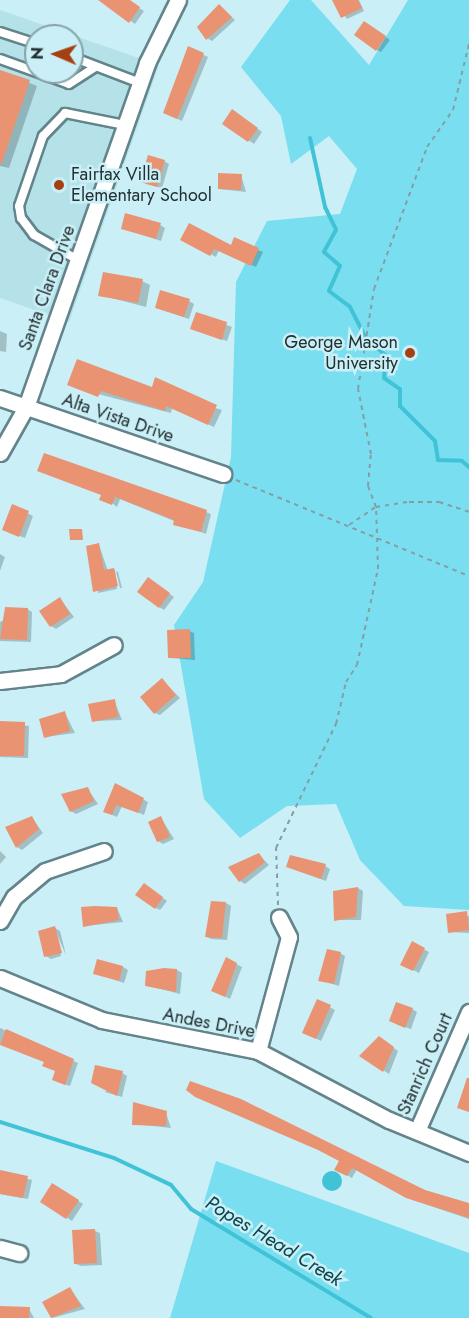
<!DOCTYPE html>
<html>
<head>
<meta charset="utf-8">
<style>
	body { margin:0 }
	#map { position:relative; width:469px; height:1318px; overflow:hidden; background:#cbeff6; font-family:Jost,sans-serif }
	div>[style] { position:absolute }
	.built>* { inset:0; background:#b5e2e9 }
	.green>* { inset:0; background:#78def0 }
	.water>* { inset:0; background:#41c3d7 }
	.round { border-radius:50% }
	.shadow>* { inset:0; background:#0003 }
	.stream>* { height:4px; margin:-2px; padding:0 2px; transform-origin:2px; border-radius:2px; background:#41c3d7 }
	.building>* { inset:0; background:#e99373 }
	.path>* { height:2px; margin-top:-1px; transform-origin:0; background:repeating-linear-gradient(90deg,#849fa4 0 4.5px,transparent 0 9px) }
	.roads { filter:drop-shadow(2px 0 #63848a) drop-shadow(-2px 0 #63848a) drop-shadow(0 2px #63848a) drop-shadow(0 -2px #63848a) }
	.lane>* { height:8px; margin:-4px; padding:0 4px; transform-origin:4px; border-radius:4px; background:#fff }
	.street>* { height:15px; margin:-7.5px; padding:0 7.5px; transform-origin:7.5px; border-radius:7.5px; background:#fff }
	.dots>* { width:16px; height:16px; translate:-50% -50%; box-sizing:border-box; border:3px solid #cbeff6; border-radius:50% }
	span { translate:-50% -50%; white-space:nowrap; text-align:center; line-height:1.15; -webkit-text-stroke:5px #cbeff6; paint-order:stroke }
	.poi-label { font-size:18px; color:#223032 }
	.left { translate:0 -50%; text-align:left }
	.right { translate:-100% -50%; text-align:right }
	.street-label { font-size:18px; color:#223032 }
	.water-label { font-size:20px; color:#0b454e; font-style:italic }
	.north { position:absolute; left:24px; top:24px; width:60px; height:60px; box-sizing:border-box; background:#cbeff6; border:2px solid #87a3a8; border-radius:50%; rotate:272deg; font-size:16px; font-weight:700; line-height:24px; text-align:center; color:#223032 }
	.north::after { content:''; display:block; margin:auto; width:21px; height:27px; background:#a54012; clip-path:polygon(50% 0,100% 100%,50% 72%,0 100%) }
</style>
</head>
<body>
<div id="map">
	<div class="built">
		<div style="clip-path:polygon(evenodd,0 10px,159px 65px,69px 322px,0 298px,0 10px,36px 36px,72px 36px,72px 72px,36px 72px,36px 36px)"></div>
	</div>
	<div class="green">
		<div style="clip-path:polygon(290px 0,311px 0,369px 65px,408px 0,469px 0,469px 910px,404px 906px,360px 860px,336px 804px,287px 806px,240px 838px,204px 799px,174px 625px,203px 582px,231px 457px,236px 282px,267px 221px,340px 214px,357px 169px,329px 136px,291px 164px,281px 116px,241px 67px)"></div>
		<div style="clip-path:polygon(216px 1161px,469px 1253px,469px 1318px,170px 1318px)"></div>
	</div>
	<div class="water">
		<div class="round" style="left:322px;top:1171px;width:20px;height:20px"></div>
	</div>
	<div class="shadow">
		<div style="clip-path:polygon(101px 0,126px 0,144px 11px,135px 24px)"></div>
		<div style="clip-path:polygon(334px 0,359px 0,364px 11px,347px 19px)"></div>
		<div style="clip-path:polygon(219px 6px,235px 20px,212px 41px,207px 38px)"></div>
		<div style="clip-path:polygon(369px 25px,390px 40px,381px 52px,377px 50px)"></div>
		<div style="clip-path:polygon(189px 48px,208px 57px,182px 121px,169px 115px)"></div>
		<div style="clip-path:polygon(0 71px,37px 86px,9px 168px,0 166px)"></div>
		<div style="clip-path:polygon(237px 114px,262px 132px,254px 144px,224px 123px)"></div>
		<div style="clip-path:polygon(164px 161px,169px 164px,162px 188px,146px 184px)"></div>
		<div style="clip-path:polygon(241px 175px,246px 192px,219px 189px)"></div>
		<div style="clip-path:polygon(160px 225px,165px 228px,161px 241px,122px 228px)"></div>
		<div style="clip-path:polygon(182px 239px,258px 250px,263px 252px,256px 267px,219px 250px,216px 257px)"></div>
		<div style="clip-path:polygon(142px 281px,150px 285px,146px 307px,100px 295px)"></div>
		<div style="clip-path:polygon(189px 301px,194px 304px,189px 319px,157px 308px)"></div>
		<div style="clip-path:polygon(197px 314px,232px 327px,227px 341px,197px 331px)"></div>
		<div style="clip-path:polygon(0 331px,7px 334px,6px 352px,0 351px)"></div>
		<div style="clip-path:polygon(75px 388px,153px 389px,222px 410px,214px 427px,172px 408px,171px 413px)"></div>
		<div style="clip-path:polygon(103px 495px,206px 512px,211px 514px,206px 534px,120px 499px,117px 507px)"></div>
		<div style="clip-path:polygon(13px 506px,33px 516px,25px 538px,9px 532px)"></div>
		<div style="clip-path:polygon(99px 545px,108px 571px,114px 569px,115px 570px,117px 589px,98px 593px)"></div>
		<div style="clip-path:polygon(0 554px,5px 557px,0 571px)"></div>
		<div style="clip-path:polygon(116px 571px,118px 572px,122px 588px,120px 588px)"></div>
		<div style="clip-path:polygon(153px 582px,174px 597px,164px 610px,159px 607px)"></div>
		<div style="clip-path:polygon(60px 599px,74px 617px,56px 629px,51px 626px)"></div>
		<div style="clip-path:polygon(27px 609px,32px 612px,31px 642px,0 641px,0 622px)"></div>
		<div style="clip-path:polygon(189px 631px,194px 633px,195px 660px,170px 658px)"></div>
		<div style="clip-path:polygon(162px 680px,180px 698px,160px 715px,155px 713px)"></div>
		<div style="clip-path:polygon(114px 700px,122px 720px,93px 721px)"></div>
		<div style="clip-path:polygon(65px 713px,75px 733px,45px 737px)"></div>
		<div style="clip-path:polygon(0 722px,29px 726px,28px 758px,0 757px)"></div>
		<div style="clip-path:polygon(115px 785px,148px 802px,144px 815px,122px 806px,117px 817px,110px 814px)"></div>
		<div style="clip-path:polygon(87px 788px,98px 804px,76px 814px,71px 811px)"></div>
		<div style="clip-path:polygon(32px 818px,43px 833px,22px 850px,17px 847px)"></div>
		<div style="clip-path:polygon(161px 818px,174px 839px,163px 844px,158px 841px)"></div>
		<div style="clip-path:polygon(0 851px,6px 857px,0 864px)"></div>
		<div style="clip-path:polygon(259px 855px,269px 865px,245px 884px,240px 881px)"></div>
		<div style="clip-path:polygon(325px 866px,330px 869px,326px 881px,288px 867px)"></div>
		<div style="clip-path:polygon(149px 888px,167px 901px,160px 910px,156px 908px)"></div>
		<div style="clip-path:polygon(358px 888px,363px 891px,361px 920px,336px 920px,335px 892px)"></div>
		<div style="clip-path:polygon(226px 903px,231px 906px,227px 940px,211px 939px,207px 937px)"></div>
		<div style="clip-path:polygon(117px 908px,123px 922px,84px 926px)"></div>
		<div style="clip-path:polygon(447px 916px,469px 916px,469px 933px,450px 932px)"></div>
		<div style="clip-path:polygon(55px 928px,60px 931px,66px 955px,55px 930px,61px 956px,51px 959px,46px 956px)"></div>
		<div style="clip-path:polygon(412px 943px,429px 952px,419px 973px,402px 964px)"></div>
		<div style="clip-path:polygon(340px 953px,345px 956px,339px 986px,320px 980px)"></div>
		<div style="clip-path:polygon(226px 959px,242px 967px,230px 999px,218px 993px)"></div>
		<div style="clip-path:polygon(123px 967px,128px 970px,124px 983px,95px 973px)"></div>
		<div style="clip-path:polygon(177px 970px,182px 973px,180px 994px,146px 985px)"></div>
		<div style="clip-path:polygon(318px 1001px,335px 1010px,321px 1041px,309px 1035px)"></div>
		<div style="clip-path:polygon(412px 1009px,417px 1012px,411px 1029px,396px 1024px)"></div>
		<div style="clip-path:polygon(0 1028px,78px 1063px,70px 1086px,58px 1082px,56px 1071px,45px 1062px,0 1044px)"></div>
		<div style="clip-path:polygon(384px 1041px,398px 1051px,389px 1074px,362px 1056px)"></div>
		<div style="clip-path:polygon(122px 1073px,127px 1076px,122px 1097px,105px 1092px)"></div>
		<div style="clip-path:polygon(166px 1113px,171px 1128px,134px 1124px)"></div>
		<div style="clip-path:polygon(340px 1160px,469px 1206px,469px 1219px,413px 1200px,357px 1169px,352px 1178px,336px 1169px)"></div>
		<div style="clip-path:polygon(0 1172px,32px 1180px,28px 1199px,0 1194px)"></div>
		<div style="clip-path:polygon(53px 1185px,83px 1204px,72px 1221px,42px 1201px)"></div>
		<div style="clip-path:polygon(95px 1231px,100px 1233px,102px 1265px,81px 1266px,76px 1264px)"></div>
		<div style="clip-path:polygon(70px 1289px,85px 1309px,52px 1318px,44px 1303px)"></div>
		<div style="clip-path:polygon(0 1307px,29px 1309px,34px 1318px,0 1318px)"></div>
	</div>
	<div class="stream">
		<div style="left:310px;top:138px;width:71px;rotate:77.7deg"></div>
		<div style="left:325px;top:207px;width:25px;rotate:64deg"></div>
		<div style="left:336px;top:230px;width:25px;rotate:119deg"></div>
		<div style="left:324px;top:252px;width:21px;rotate:41deg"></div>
		<div style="left:340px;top:266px;width:27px;rotate:114deg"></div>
		<div style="left:329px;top:291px;width:26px;rotate:37deg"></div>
		<div style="left:350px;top:307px;width:34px;rotate:63deg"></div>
		<div style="left:365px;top:337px;width:27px;rotate:42deg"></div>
		<div style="left:385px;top:355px;width:23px;rotate:92deg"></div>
		<div style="left:384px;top:378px;width:19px;rotate:35deg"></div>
		<div style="left:400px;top:389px;width:17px;rotate:90deg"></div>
		<div style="left:400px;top:406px;width:49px;rotate:45deg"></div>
		<div style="left:435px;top:441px;width:19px;rotate:81deg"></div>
		<div style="left:438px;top:460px;width:24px;rotate:2deg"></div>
		<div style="left:462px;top:461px;width:9px;rotate:41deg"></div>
		<div style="left:0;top:1122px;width:120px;rotate:17.5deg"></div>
		<div style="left:114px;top:1158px;width:63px;rotate:25.3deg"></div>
		<div style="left:171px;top:1185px;width:31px;rotate:50deg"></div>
		<div style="left:191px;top:1209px;width:210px;rotate:31.2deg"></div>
	</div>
	<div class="building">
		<div style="clip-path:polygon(98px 0,130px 0,140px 7px,129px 23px)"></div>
		<div style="clip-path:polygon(332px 0,358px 0,362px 8px,341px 18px)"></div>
		<div style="clip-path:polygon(219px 4px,232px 17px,206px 40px,197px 27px)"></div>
		<div style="clip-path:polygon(364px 21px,386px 36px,376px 51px,354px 35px)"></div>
		<div style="clip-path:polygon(188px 46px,204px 53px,177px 119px,163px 113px)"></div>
		<div style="clip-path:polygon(0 70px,30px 80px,2px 163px,0 163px)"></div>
		<div style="clip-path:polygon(232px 109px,258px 128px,248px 142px,222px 124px)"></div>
		<div style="clip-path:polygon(148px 155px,165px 160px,157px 187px,140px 182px)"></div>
		<div style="clip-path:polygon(218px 173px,242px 174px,241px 190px,218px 189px)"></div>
		<div style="clip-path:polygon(125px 213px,161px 223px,156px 239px,121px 229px)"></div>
		<div style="clip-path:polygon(189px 223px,231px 245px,234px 237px,259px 248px,251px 266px,214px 249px,210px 256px,180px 240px)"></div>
		<div style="clip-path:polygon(103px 272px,143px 279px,138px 303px,98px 296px)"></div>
		<div style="clip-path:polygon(160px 290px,190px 299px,184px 317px,155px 308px)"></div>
		<div style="clip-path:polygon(196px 312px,227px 322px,222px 340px,190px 329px)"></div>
		<div style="clip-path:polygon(77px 359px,152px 387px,155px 377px,217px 405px,208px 425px,166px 406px,165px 411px,101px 391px,98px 397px,67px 385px)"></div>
		<div style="clip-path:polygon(44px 453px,207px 510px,201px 532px,173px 525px,174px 520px,115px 497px,112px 505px,99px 500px,101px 495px,37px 471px)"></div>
		<div style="clip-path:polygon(12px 504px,29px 511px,19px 537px,2px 530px)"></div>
		<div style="clip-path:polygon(69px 529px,82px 529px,83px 540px,70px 540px)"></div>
		<div style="clip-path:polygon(99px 543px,104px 570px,114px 568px,118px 586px,93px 592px,86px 546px)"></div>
		<div style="clip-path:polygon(148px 577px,170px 593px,159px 608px,137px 592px)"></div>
		<div style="clip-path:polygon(60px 597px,70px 614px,50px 627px,39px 611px)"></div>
		<div style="clip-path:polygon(5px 607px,28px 608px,27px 640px,0 639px)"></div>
		<div style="clip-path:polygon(190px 629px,191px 658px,168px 658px,167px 630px)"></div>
		<div style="clip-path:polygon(162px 678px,176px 695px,154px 714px,140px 697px)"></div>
		<div style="clip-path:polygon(115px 699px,118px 717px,92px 722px,88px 704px)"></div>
		<div style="clip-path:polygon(65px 711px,70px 731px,44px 738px,39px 719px)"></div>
		<div style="clip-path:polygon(0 721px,25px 722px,24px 756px,0 756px)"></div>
		<div style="clip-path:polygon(115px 783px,144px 798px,138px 813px,116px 805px,112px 815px,103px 812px)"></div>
		<div style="clip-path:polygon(88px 787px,94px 801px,70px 812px,61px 794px)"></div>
		<div style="clip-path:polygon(32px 816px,39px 829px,16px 848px,5px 827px)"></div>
		<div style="clip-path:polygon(161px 816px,170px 837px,157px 842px,148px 822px)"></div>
		<div style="clip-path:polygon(259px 853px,265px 862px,239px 882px,228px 867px)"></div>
		<div style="clip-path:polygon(290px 855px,326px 864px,321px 879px,286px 867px)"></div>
		<div style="clip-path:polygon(144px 883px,163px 897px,155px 909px,135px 895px)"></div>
		<div style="clip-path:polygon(358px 887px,356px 917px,334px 921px,333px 891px)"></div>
		<div style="clip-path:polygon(211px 901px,226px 902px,222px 938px,205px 937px)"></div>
		<div style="clip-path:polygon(95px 906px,117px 907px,119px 920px,83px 927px,81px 907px)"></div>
		<div style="clip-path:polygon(467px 911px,469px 930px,448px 933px,446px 914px)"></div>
		<div style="clip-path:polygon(55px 926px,62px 953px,44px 957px,38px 931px)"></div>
		<div style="clip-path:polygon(412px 941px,425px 948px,413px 971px,400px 965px)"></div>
		<div style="clip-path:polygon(327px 949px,341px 952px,334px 984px,318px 981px)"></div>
		<div style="clip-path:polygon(226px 957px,237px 963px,225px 997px,211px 991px)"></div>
		<div style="clip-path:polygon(97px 959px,123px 966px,119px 981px,93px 974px)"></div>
		<div style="clip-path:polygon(164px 968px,177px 969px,176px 992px,145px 986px,146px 971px)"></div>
		<div style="clip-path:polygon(317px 999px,331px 1005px,316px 1039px,302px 1033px)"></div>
		<div style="clip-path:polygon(396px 1002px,413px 1008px,405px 1028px,389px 1021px)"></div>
		<div style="clip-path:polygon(6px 1029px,74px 1059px,65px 1085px,52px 1080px,55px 1071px,42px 1066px,44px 1062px,0 1045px)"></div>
		<div style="clip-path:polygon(379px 1036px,394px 1047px,383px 1072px,359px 1056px)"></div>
		<div style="clip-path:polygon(95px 1065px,123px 1071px,117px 1096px,91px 1083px)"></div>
		<div style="clip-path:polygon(467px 1078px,469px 1078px,469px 1112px,457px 1108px)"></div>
		<div style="clip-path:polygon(190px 1081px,241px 1099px,425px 1190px,469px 1203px,469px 1218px,406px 1198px,352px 1168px,347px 1176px,334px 1170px,339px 1161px,318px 1150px,195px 1097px,186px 1090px)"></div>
		<div style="clip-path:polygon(133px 1102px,167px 1111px,166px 1126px,132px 1125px)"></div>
		<div style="clip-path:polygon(0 1170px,28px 1176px,23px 1198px,0 1194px)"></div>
		<div style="clip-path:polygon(52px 1183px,79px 1200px,66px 1219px,40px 1202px)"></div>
		<div style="clip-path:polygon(95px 1229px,97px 1263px,74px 1264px,72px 1230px)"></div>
		<div style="clip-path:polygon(70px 1287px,81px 1306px,51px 1318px,42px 1302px)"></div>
		<div style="clip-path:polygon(0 1306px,30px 1307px,29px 1318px,0 1318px)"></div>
	</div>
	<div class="path">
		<div style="left:236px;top:480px;width:252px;rotate:22.4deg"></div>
		<div style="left:349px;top:525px;width:32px;rotate:-34deg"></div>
		<div style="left:376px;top:507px;width:33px;rotate:-9deg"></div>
		<div style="left:409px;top:502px;width:30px"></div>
		<div style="left:439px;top:502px;width:32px;rotate:18deg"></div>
		<div style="left:278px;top:905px;width:57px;rotate:-92deg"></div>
		<div style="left:276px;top:848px;width:138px;rotate:-64.2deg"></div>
		<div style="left:336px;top:724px;width:43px;rotate:-76.6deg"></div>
		<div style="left:346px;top:682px;width:20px;rotate:-57deg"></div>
		<div style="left:357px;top:665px;width:98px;rotate:-77.7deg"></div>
		<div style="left:378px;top:569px;width:62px;rotate:-91.8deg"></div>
		<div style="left:376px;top:507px;width:22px;rotate:-111deg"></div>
		<div style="left:368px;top:486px;width:32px;rotate:-85deg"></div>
		<div style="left:371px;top:454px;width:66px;rotate:-101.3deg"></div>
		<div style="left:358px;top:389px;width:101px;rotate:-80.9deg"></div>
		<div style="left:374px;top:289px;width:152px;rotate:-69.5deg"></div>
		<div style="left:427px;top:147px;width:45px;rotate:-54.9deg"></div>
		<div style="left:453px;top:110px;width:68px;rotate:-76.4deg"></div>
	</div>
	<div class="roads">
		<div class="lane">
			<div style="left:0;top:32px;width:38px;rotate:18deg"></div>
			<div style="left:72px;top:57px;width:73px;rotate:20.9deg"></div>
			<div style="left:0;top:59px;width:73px;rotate:19.9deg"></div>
			<div style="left:69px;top:84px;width:31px;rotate:-33deg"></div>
			<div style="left:78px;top:260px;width:51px;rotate:-150.4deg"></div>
			<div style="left:34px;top:235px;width:21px;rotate:-127deg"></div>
			<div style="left:21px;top:218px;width:12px;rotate:-99deg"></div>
			<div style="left:19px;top:206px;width:74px;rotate:-71.1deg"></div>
			<div style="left:43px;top:136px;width:32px;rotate:-46deg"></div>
			<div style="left:65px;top:113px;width:61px;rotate:11.3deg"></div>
		</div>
		<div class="street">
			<div style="left:0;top:398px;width:236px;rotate:18.8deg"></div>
			<div style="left:0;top:453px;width:53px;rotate:-60.5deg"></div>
			<div style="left:26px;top:407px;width:365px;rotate:-70.6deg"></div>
			<div style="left:147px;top:63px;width:70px;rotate:-63.8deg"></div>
			<div style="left:0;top:681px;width:61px;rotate:-6.5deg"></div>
			<div style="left:61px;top:674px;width:60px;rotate:-28.7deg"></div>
			<div style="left:0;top:921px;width:28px;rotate:-60deg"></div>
			<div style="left:14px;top:897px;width:40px;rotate:-40deg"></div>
			<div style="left:45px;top:871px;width:62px;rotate:-18.7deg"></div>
			<div style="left:0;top:978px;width:110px;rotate:22.4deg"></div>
			<div style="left:102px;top:1020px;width:159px;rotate:11.2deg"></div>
			<div style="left:258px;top:1051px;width:148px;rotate:27.8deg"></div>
			<div style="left:389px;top:1120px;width:87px;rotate:22.4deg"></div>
			<div style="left:258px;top:1051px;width:118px;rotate:-74.8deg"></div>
			<div style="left:289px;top:937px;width:22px;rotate:-117deg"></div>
			<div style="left:417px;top:1131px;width:130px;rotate:-66.4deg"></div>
			<div style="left:0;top:1248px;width:20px;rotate:15deg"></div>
		</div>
	</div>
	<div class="dots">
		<div style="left:59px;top:185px;background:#a54012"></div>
		<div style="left:410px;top:353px;background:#a54012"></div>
	</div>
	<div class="poi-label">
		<span class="left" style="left:71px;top:185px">Fairfax Villa<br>Elementary School</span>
		<span class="right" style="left:398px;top:353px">George Mason<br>University</span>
	</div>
	<div class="street-label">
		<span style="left:47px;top:288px;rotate:-70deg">Santa Clara Drive</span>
		<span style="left:118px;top:418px;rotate:19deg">Alta Vista Drive</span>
		<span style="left:209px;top:1023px;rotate:11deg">Andes Drive</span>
		<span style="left:425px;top:1064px;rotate:-66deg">Stanrich Court</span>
	</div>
	<div class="water-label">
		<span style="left:274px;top:1241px;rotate:31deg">Popes Head Creek</span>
	</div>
	<div class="north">N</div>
</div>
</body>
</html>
